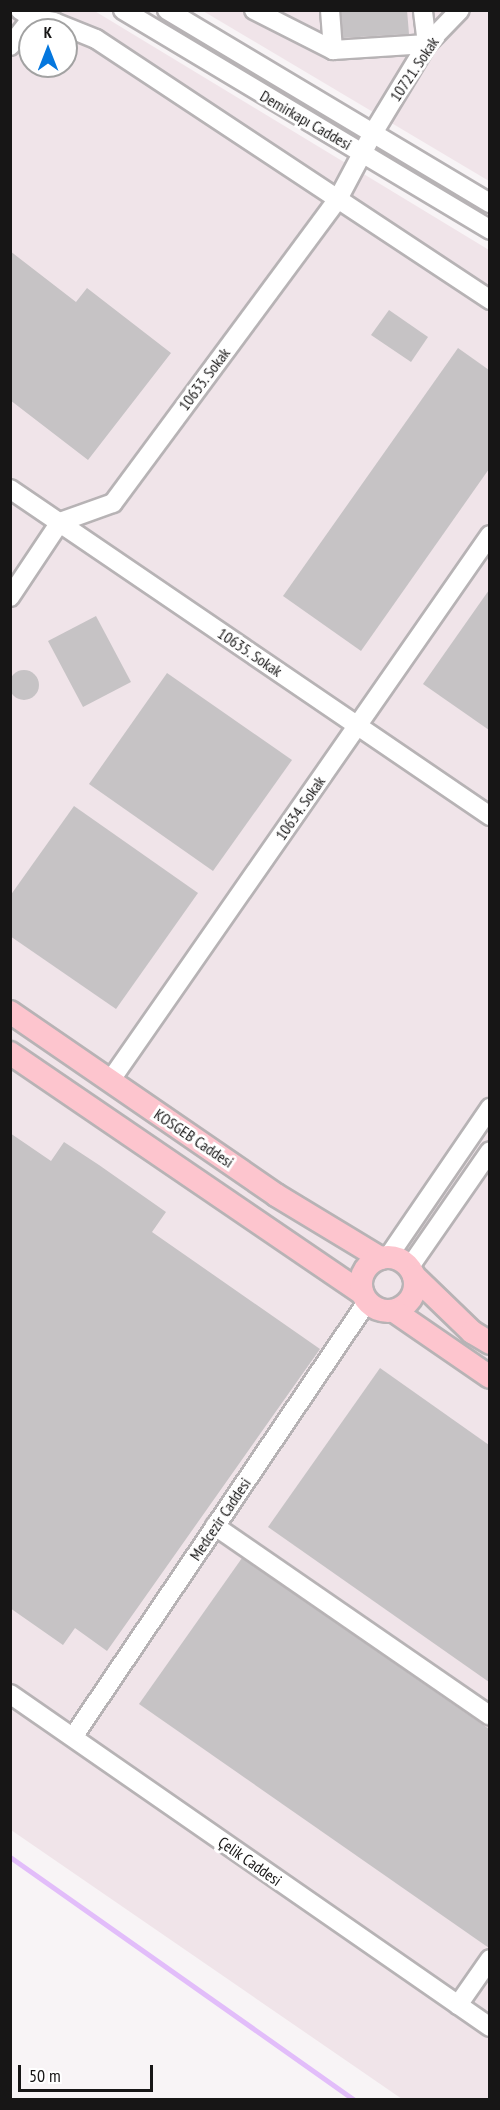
<!DOCTYPE html>
<html>
<head>
<meta charset="utf-8">
<style>
	body { margin:0 }
	#map { position:relative; width:500px; height:2110px; overflow:hidden; background:#f8f4f6; font-family:"PT Sans Narrow",sans-serif }
	div>[style] { position:absolute }
	.built>* { inset:0; background:#f0e4e9 }
	.stream>* { height:5px; margin:-2.5px; padding:0 2.5px; transform-origin:2.5px; border-radius:2.5px; background:#e2bdfa }
	.building>* { inset:0; background:#c6c3c5 }
	.round { border-radius:50% }
	.roads { filter:drop-shadow(2px 0 #b7b3b5) drop-shadow(-2px 0 #b7b3b5) drop-shadow(0 2px #b7b3b5) drop-shadow(0 -2px #b7b3b5) }
	.minor>* { height:18px; margin:-9px; padding:0 9px; transform-origin:9px; border-radius:9px; background:#fff }
	.major>* { height:22px; margin:-11px; padding:0 11px; transform-origin:11px; border-radius:11px; background:#fdc5ce }
	.major>.ring { margin:-11px; padding:0; box-sizing:content-box; background:none; border:22px solid #fdc5ce; border-radius:50% }
	span { translate:-50% -50%; white-space:nowrap; text-align:center; line-height:1.15; -webkit-text-stroke:6px #fff; paint-order:stroke }
	.street-label { font-size:16px; color:#171616 }
	.frame { position:absolute; inset:0; border:12px solid #171616; pointer-events:none }
	.north { position:absolute; left:18px; top:18px; width:60px; height:60px; box-sizing:border-box; background:#fff; border:2px solid #a2a2a2; border-radius:50%; rotate:0deg; font-size:16px; font-weight:700; line-height:24px; text-align:center; color:#171616 }
	.north::after { content:''; display:block; margin:auto; width:21px; height:27px; background:#0577de; clip-path:polygon(50% 0,100% 100%,50% 72%,0 100%) }
	.scale { position:absolute; left:18px; top:2065px; width:135px; height:27px; box-sizing:border-box; border:3px solid #171616; border-top:0; padding-left:8px; font-size:18px; line-height:21px; white-space:nowrap; color:#171616; -webkit-text-stroke:4px #fff; paint-order:stroke }
</style>
</head>
<body>
<div id="map">
	<div class="built">
		<div style="clip-path:polygon(evenodd,93px 10px,489px 250px,489px 2099px,402px 2099px,11px 1830px,10px 11px,93px 10px,30px 30px,66px 30px,66px 66px,30px 66px,30px 30px)"></div>
		<div style="clip-path:polygon(203px 11px,489px 11px,489px 181px)"></div>
	</div>
	<div class="stream">
		<div style="left:10px;top:1857px;width:421px;rotate:35.2deg"></div>
	</div>
	<div class="building">
		<div style="clip-path:polygon(341px 10px,407px 10px,409px 34px,343px 38px)"></div>
		<div style="clip-path:polygon(10px 251px,76px 302px,87px 288px,171px 353px,88px 460px,10px 400px)"></div>
		<div style="clip-path:polygon(389px 310px,428px 337px,411px 362px,371px 335px)"></div>
		<div style="clip-path:polygon(458px 348px,489px 370px,489px 469px,361px 651px,283px 596px)"></div>
		<div style="clip-path:polygon(489px 590px,489px 730px,423px 684px)"></div>
		<div style="clip-path:polygon(96px 616px,131px 682px,83px 707px,48px 641px)"></div>
		<div class="round" style="left:9px;top:670px;width:30px;height:30px"></div>
		<div style="clip-path:polygon(167px 673px,292px 760px,213px 871px,89px 784px)"></div>
		<div style="clip-path:polygon(74px 806px,198px 893px,116px 1009px,10px 936px,10px 896px)"></div>
		<div style="clip-path:polygon(10px 1133px,51px 1161px,64px 1142px,99px 1165px,166px 1212px,152px 1232px,320px 1349px,107px 1651px,75px 1628px,63px 1645px,10px 1608px)"></div>
		<div style="clip-path:polygon(380px 1368px,489px 1445px,489px 1682px,268px 1527px)"></div>
		<div style="clip-path:polygon(242px 1558px,489px 1729px,489px 1948px,139px 1704px)"></div>
	</div>
	<div class="roads">
		<div class="minor">
			<div style="left:20px;top:10px;width:14px;rotate:34deg"></div>
			<div style="left:32px;top:18px;width:22px;rotate:10deg"></div>
			<div style="left:54px;top:22px;width:45px;rotate:22deg"></div>
			<div style="left:96px;top:39px;width:473px;rotate:33.5deg"></div>
			<div style="left:123px;top:10px;width:428px;rotate:30.9deg"></div>
			<div style="left:167px;top:10px;width:376px;rotate:30.9deg"></div>
			<div style="left:254px;top:10px;width:89px;rotate:26.9deg"></div>
			<div style="left:330px;top:10px;width:40px;rotate:85.7deg"></div>
			<div style="left:333px;top:50px;width:94px;rotate:-3.7deg"></div>
			<div style="left:427px;top:44px;width:34px;rotate:-97deg"></div>
			<div style="left:10px;top:46px;width:46px;rotate:-52.1deg"></div>
			<div style="left:10px;top:489px;width:581px;rotate:34.26deg"></div>
			<div style="left:10px;top:597px;width:90px;rotate:-56.3deg"></div>
			<div style="left:60px;top:522px;width:56px;rotate:-19.7deg"></div>
			<div style="left:113px;top:503px;width:378px;rotate:-53.5deg"></div>
			<div style="left:338px;top:199px;width:75px;rotate:-62.1deg"></div>
			<div style="left:373px;top:133px;width:104px;rotate:-58.8deg"></div>
			<div style="left:427px;top:44px;width:47px;rotate:-45.9deg"></div>
			<div style="left:110px;top:1081px;width:665px;rotate:-55.16deg"></div>
			<div style="left:388px;top:1257px;width:181px;rotate:-55.6deg"></div>
			<div style="left:409px;top:1268px;width:142px;rotate:-55.3deg"></div>
			<div style="left:215px;top:1526px;width:334px;rotate:34.6deg"></div>
			<div style="left:10px;top:1694px;width:584px;rotate:34.75deg"></div>
			<div style="left:73px;top:1737px;width:525px;rotate:-55.95deg"></div>
			<div style="left:458px;top:2005px;width:56px;rotate:-55.2deg"></div>
		</div>
		<div class="major">
			<div style="left:10px;top:1012px;width:323px;rotate:34.5deg"></div>
			<div style="left:276px;top:1195px;width:122px;rotate:31.2deg"></div>
			<div style="left:10px;top:1053px;width:426px;rotate:34.3deg"></div>
			<div class="ring" style="left:361px;top:1257px;width:32px;height:32px"></div>
			<div style="left:414px;top:1276px;width:81px;rotate:44deg"></div>
			<div style="left:472px;top:1332px;width:21px;rotate:31deg"></div>
			<div style="left:394px;top:1311px;width:116px;rotate:34.5deg"></div>
		</div>
	</div>
	<div class="street-label">
		<span style="left:414px;top:69px;rotate:-56deg">10721. Sokak</span>
		<span style="left:306px;top:120px;rotate:30deg">Demirkapı Caddesi</span>
		<span style="left:204px;top:379px;rotate:-53deg">10633. Sokak</span>
		<span style="left:250px;top:652px;rotate:34deg">10635. Sokak</span>
		<span style="left:300px;top:808px;rotate:-55deg">10634. Sokak</span>
		<span style="left:194px;top:1138px;rotate:34deg">KOSGEB Caddesi</span>
		<span style="left:220px;top:1519px;rotate:-56deg">Medcezir Caddesi</span>
		<span style="left:250px;top:1861px;rotate:35deg">Çelik Caddesi</span>
	</div>
	<div class="frame"></div>
	<div class="north">K</div>
	<div class="scale">50 m</div>
</div>
</body>
</html>
